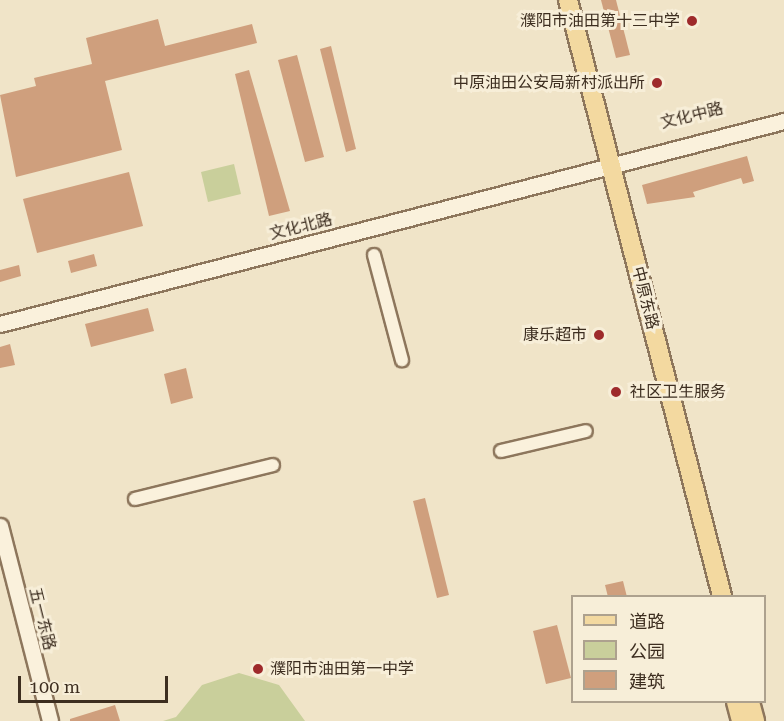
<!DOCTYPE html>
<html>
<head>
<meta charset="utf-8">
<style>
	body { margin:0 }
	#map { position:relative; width:784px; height:721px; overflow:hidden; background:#f0e4c8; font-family:"Roboto Serif","Noto Sans SC",serif }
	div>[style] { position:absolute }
	.green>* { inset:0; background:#c9cf9b }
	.building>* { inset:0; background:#cf9f7d }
	.roads { filter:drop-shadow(2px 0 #8d765c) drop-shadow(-2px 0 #8d765c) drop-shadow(0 2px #8d765c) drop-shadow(0 -2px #8d765c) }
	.minor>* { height:12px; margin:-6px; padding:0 6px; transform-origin:6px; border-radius:6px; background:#faf1dc }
	.tertiary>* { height:15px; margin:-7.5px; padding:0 7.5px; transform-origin:7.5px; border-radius:7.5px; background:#faf1dc }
	.primary>* { height:18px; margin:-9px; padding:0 9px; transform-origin:9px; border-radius:9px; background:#f3d9a0 }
	.dots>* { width:16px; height:16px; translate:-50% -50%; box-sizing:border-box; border:3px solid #f7eed8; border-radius:50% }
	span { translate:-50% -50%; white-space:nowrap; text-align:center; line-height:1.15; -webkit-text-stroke:6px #f7eed8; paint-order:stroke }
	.poi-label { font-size:16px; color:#3d2e20 }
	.right { translate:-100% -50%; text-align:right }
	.left { translate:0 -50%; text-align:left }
	.street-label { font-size:16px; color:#3d2e20 }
	.legend { position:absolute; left:571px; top:595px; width:195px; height:108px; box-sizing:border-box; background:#f7eed8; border:2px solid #ada18e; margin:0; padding:8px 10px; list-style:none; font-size:18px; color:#3d2e20 }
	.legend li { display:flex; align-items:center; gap:12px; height:30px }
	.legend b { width:30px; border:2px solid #ada18e }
	.scale { position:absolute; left:18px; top:676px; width:150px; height:27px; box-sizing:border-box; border:3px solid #3d2e20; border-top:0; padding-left:8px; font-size:18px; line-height:21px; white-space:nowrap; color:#3d2e20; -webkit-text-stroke:4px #f7eed8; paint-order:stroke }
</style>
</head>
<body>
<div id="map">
	<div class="green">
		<div style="clip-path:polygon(234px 164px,241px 194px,208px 202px,201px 172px)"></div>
		<div style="clip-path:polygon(239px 673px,279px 685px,305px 721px,163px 721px,176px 717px,202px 685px)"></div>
	</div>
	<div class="building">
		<div style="clip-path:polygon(601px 0,616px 0,630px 55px,616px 58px)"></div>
		<div style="clip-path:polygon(158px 19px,165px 46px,252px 24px,257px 43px,105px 81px,122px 150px,16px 177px,0 95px,36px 86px,34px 78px,92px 64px,86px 38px)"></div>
		<div style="clip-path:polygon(331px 46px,356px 149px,346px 152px,320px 49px)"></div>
		<div style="clip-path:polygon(297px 55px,324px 157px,305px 162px,278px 60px)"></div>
		<div style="clip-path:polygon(249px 70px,290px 211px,269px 216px,235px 74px)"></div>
		<div style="clip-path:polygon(747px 156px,754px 181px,743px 184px,741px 178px,693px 192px,695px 197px,647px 204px,642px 185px)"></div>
		<div style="clip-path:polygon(129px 172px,143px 226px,37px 253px,23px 199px)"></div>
		<div style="clip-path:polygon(94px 254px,97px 266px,71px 273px,68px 261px)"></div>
		<div style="clip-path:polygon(19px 265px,21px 276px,0 282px,0 270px)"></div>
		<div style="clip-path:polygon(148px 308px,154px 331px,91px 347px,85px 324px)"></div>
		<div style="clip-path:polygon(10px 344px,15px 365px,0 368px,0 347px)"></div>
		<div style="clip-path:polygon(186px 368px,193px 398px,171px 404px,164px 374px)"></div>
		<div style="clip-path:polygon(425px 498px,449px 595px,437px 598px,413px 501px)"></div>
		<div style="clip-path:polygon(623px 581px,627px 597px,608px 597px,605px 585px)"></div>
		<div style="clip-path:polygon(557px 625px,571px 678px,546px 684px,533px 631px)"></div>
		<div style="clip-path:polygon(115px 705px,120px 721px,70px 721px,70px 719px)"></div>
	</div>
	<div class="roads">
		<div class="minor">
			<div style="left:374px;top:255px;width:109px;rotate:75.1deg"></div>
			<div style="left:501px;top:451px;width:87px;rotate:-13.2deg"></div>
			<div style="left:135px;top:499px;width:142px;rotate:-13.8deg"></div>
		</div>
		<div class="tertiary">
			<div style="left:0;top:324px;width:810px;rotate:-14.52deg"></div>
			<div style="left:0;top:526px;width:201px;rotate:75.6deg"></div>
		</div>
		<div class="primary">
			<div style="left:568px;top:0;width:616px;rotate:75.51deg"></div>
			<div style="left:736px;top:702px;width:20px;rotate:75deg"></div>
			<div style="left:750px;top:702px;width:20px;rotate:75deg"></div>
		</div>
	</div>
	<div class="dots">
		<div style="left:692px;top:21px;background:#9e2a2b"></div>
		<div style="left:657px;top:83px;background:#9e2a2b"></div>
		<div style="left:599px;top:335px;background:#9e2a2b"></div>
		<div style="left:616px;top:392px;background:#9e2a2b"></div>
		<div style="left:258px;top:669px;background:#9e2a2b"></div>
	</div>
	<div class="poi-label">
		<span class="right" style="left:680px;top:21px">濮阳市油田第十三中学</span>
		<span class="right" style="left:645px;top:83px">中原油田公安局新村派出所</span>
		<span class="right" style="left:587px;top:335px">康乐超市</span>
		<span class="left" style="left:630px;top:392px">社区卫生服务</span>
		<span class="left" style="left:270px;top:669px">濮阳市油田第一中学</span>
	</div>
	<div class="street-label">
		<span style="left:692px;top:116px;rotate:-14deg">文化中路</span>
		<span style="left:301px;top:227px;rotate:-14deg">文化北路</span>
		<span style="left:645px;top:298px;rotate:76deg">中原东路</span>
		<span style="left:42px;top:619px;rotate:76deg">五一东路</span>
	</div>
	<ul class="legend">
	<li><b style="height:8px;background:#f3d9a0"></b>道路</li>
	<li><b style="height:16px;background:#c9cf9b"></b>公园</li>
	<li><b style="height:16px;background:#cf9f7d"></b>建筑</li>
	</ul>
	<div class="scale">100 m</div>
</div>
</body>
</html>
